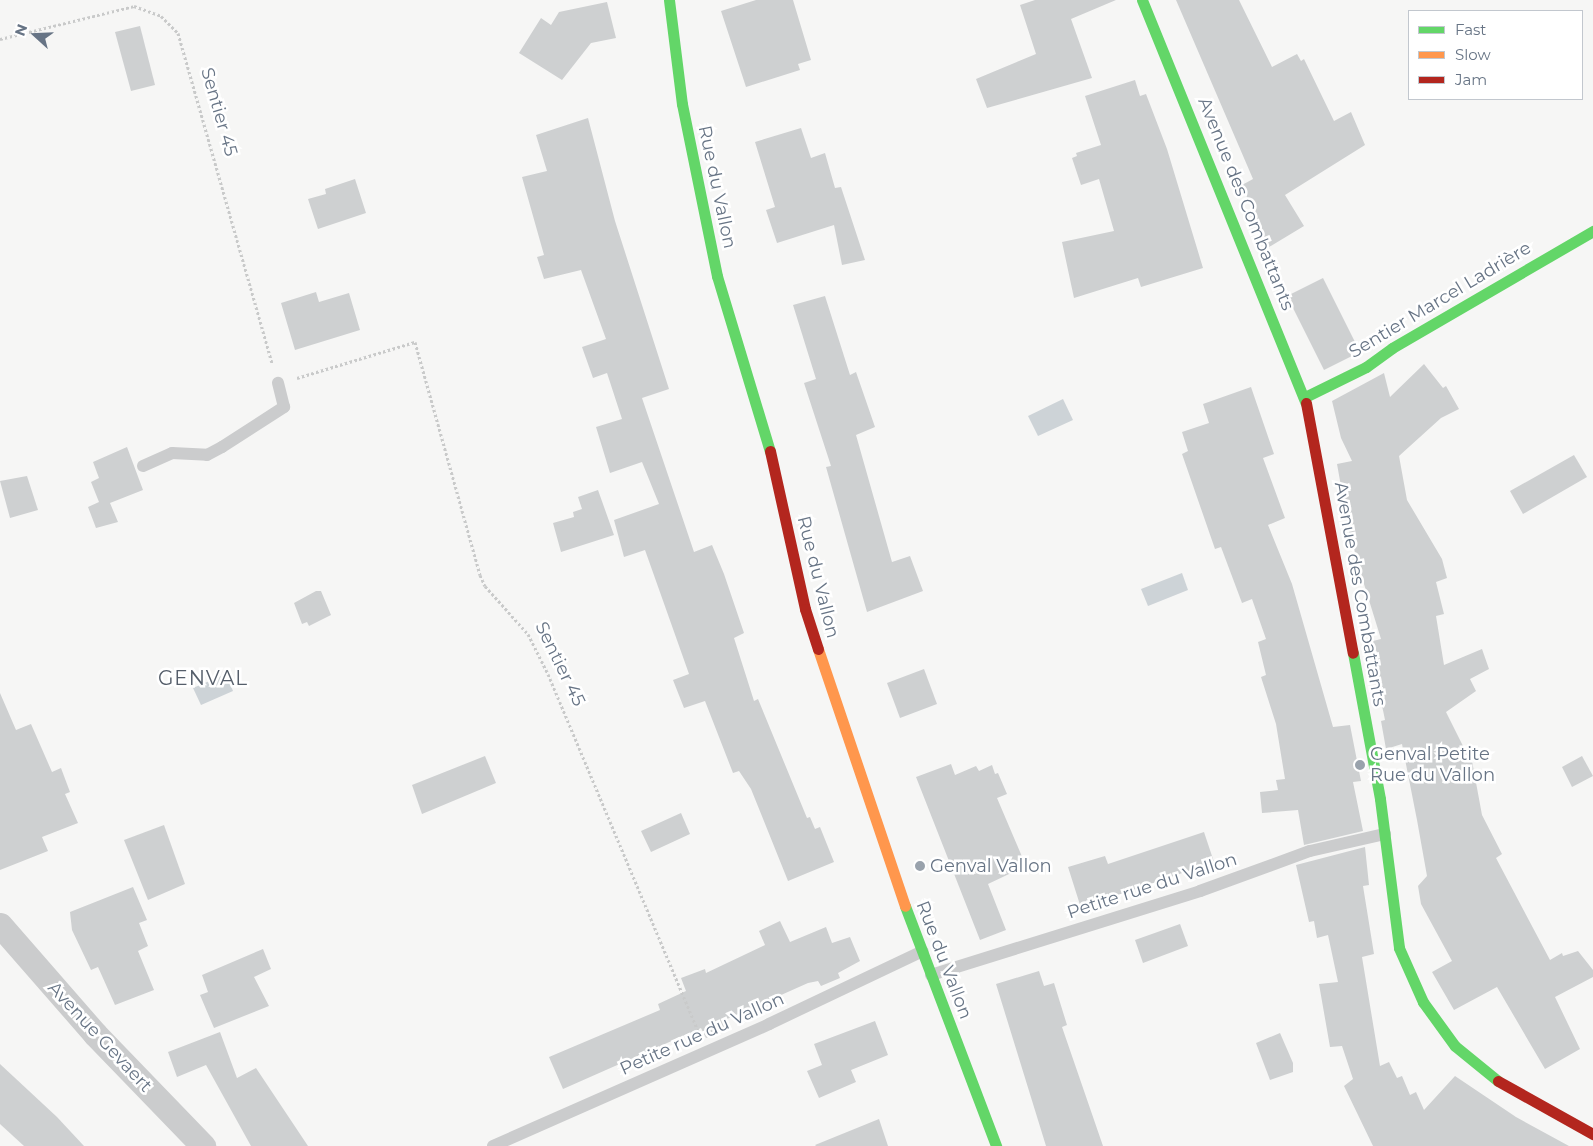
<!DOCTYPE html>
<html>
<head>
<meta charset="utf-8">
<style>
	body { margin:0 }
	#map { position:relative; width:1593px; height:1146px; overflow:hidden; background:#f6f6f5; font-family:Montserrat,sans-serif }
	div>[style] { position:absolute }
	.water>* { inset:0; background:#cdd3d7 }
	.building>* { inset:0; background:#ced0d1 }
	.path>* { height:3px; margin-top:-1.5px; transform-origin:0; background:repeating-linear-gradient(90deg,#c9caca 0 2.5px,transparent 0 5px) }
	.lane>* { height:12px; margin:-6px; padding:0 6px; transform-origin:6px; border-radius:6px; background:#cbcccd }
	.street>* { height:25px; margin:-12.5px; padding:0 12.5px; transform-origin:12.5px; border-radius:12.5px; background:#cbcccd }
	.fast>* { height:11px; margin:-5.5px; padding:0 5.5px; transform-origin:5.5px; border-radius:5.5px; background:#63d668 }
	.slow>* { height:11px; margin:-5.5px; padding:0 5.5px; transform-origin:5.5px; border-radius:5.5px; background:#ff974d }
	.jam>* { height:11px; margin:-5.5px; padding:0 5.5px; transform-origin:5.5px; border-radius:5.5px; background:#b3261e }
	.dots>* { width:14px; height:14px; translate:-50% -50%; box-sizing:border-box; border:2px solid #fff; border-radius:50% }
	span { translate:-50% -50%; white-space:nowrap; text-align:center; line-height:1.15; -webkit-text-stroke:5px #fff; paint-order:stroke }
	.street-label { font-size:18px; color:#677485 }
	.poi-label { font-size:18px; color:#677485 }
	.left { translate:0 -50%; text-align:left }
	.quarter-label { font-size:20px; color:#555e6a; letter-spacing:1px }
	.legend { position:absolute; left:1408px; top:10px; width:175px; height:90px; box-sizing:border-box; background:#fff; border:1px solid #c2c7ce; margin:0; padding:6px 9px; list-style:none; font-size:15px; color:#677485 }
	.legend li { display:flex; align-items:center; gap:10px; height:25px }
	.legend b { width:25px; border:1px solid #c2c7ce }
	.north { position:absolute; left:10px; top:10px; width:50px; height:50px; -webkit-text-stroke:4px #fff; paint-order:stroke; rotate:290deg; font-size:14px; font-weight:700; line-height:20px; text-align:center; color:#677485 }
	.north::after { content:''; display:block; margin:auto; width:18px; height:22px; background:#677485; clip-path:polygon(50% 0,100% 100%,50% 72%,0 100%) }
</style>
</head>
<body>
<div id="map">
	<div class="water">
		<div style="clip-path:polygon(1063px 399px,1073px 420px,1038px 436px,1028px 416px)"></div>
		<div style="clip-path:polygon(1182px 573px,1188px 590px,1148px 606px,1141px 589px)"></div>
		<div style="clip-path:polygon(226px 674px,233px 691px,201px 705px,193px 688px)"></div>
	</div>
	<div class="building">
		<div style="clip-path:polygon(756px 0,793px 0,811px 60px,798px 64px,800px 70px,746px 87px,721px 11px)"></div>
		<div style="clip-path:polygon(1035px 0,1116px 0,1071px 19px,1092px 78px,987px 108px,976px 79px,1036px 54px,1020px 5px)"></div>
		<div style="clip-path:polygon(1176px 0,1239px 0,1272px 67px,1297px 54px,1301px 61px,1304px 59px,1334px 121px,1351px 112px,1365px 145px,1285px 195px,1304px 226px,1269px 247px,1251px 216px,1254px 214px,1242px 185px,1253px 179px)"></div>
		<div style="clip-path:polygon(607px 2px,616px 38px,591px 43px,562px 80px,519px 53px,541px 18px,551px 25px,559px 12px)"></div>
		<div style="clip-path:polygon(140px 26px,155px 85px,131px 91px,115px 32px)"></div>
		<div style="clip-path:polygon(1135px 80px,1140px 96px,1146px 94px,1167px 149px,1203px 268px,1141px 287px,1138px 278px,1074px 298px,1062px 242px,1114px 231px,1099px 179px,1081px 185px,1072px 158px,1077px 156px,1076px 153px,1101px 145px,1085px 96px)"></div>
		<div style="clip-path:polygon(588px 118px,615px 221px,669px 389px,642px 398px,694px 552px,712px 545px,724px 574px,744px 633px,734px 638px,754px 701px,758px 699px,807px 818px,810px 817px,815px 829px,820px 827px,834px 862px,788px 881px,751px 789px,739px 771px,733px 773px,705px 701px,684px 708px,673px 680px,689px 674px,645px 550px,624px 557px,614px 520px,659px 504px,642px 462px,610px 473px,596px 427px,622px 419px,607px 373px,593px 378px,582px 347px,606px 339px,581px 270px,544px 279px,537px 257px,544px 255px,522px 177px,547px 171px,536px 135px)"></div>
		<div style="clip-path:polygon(801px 128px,811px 158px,825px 153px,835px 188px,841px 187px,865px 260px,842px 265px,834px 225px,777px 243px,766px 210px,775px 207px,755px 142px)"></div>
		<div style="clip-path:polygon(355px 179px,366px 213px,318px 229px,308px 199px,326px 194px,325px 189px)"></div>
		<div style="clip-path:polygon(1323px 278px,1360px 352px,1324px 370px,1287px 296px)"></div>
		<div style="clip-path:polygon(316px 292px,319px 302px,349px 293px,360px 330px,295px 350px,281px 303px)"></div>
		<div style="clip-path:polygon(825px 296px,850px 375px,856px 372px,875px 427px,856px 435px,892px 562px,910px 556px,923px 591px,867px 612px,826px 467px,831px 466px,804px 383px,816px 379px,793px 305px)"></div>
		<div style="clip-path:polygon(1424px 364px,1443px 388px,1446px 386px,1459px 409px,1441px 418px,1399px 456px,1407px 500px,1442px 559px,1447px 578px,1436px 582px,1444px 614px,1436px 616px,1444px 665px,1482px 649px,1489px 669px,1470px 679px,1476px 691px,1446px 712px,1466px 752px,1470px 750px,1482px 815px,1502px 854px,1496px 858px,1550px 960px,1562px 953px,1563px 956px,1578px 951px,1593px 970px,1593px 977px,1555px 997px,1580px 1049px,1545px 1069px,1497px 987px,1454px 1010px,1432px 972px,1452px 961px,1421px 904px,1418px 886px,1427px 876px,1417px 820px,1402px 744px,1386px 749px,1381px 721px,1385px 720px,1369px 642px,1381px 639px,1351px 542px,1337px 464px,1352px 461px,1341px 438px,1332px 401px,1384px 373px,1390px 397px)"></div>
		<div style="clip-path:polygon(1251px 387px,1274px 454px,1263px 458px,1285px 518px,1268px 525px,1292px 584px,1333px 727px,1350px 725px,1361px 781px,1353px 782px,1363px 831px,1304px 845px,1298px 810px,1262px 813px,1260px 792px,1278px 790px,1276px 780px,1285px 779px,1276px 724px,1261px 677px,1266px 675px,1258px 642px,1266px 639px,1252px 599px,1242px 603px,1221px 547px,1215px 549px,1182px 454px,1188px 451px,1182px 432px,1209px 423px,1203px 404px)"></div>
		<div style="clip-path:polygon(127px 447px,143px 490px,110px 503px,118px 522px,96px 528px,88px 507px,99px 502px,91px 482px,99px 478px,93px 462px)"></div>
		<div style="clip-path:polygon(1574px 455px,1587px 477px,1523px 514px,1510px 491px)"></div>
		<div style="clip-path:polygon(27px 476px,38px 510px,10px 518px,0 481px)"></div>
		<div style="clip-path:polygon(598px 490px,614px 535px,561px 552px,553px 523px,574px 517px,573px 512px,582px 509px,578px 497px)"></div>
		<div style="clip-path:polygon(316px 591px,321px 591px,331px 615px,309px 626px,307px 622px,302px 624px,294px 603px)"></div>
		<div style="clip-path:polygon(924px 669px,937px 704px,900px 718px,887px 683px)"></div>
		<div style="clip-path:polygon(0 693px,16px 730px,31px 724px,52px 772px,61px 768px,70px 792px,65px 794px,78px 823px,42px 837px,48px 851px,0 870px)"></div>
		<div style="clip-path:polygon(485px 756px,496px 783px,422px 814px,412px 785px)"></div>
		<div style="clip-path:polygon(1582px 756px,1593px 776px,1572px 787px,1562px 767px)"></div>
		<div style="clip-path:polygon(951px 764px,955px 775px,976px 766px,979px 771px,992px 765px,995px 774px,998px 773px,1007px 794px,997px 798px,1026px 866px,988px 884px,1006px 930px,980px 940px,916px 777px)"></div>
		<div style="clip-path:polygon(681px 813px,690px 834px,651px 852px,641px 831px)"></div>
		<div style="clip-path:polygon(164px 825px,185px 884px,148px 900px,124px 840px)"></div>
		<div style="clip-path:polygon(1204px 832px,1214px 862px,1081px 908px,1068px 867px,1105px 856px,1108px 864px)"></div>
		<div style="clip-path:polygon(1365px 847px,1369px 885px,1363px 886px,1374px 954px,1362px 957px,1380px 1066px,1389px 1062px,1397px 1078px,1402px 1076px,1410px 1095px,1416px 1092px,1424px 1110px,1455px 1076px,1516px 1117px,1569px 1146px,1373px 1146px,1344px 1086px,1353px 1079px,1342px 1046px,1330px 1047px,1319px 984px,1338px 982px,1328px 935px,1317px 938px,1314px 921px,1309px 922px,1296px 865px)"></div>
		<div style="clip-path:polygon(133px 887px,147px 920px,139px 923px,148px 946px,138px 951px,154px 990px,115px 1005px,98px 967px,91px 970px,72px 930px,70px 912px)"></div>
		<div style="clip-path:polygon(780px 921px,790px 942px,826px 927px,832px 943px,850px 937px,860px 961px,838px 973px,840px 978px,821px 986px,818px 981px,808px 983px,727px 1019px,730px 1028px,706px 1038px,701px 1028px,563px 1089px,549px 1057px,660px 1010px,658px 1004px,686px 991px,681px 978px,705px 969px,706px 973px,765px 945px,759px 931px)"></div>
		<div style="clip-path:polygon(1180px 924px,1188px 946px,1143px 963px,1135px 940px)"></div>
		<div style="clip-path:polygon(263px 949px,271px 969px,254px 977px,269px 1006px,214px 1028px,200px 995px,208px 992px,202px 975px)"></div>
		<div style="clip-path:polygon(1039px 971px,1044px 986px,1054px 983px,1067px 1025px,1062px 1027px,1103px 1146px,1046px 1146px,996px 984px)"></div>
		<div style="clip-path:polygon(875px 1021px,888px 1055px,851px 1070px,856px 1082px,819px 1098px,807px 1071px,822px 1065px,814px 1044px)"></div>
		<div style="clip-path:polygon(220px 1032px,237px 1078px,256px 1068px,308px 1146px,251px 1146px,206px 1065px,177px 1077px,168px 1052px)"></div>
		<div style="clip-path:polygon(1280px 1033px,1293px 1063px,1293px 1072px,1270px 1080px,1256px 1043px)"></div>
		<div style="clip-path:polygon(0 1064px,57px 1117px,84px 1146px,24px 1146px,0 1124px)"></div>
		<div style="clip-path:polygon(879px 1119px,888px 1146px,816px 1146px,815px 1145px)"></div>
	</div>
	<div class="path">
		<div style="left:0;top:39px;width:138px;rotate:-13.8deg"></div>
		<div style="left:134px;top:6px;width:29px;rotate:20deg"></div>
		<div style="left:161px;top:16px;width:24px;rotate:45deg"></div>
		<div style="left:178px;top:33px;width:343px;rotate:74.1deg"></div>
		<div style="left:297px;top:378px;width:123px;rotate:-17deg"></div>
		<div style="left:415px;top:342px;width:242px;rotate:74.4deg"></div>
		<div style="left:480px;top:575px;width:12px;rotate:66deg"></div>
		<div style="left:485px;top:586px;width:64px;rotate:48.1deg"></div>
		<div style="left:528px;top:634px;width:45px;rotate:63.4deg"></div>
		<div style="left:548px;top:674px;width:390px;rotate:67.2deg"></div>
	</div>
	<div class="lane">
		<div style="left:143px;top:466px;width:32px;rotate:-24deg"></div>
		<div style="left:172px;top:453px;width:35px;rotate:3deg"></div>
		<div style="left:207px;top:455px;width:17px;rotate:-28deg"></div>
		<div style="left:222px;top:447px;width:74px;rotate:-32.8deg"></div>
		<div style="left:284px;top:407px;width:25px;rotate:-104deg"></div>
		<div style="left:931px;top:975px;width:282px;rotate:-17.3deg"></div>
		<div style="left:1200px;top:891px;width:117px;rotate:-20deg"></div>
		<div style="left:1310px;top:851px;width:77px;rotate:-12.8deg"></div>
		<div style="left:493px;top:1146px;width:302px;rotate:-23.8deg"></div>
		<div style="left:769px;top:1024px;width:170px;rotate:-25.4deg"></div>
	</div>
	<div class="street">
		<div style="left:0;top:925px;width:145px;rotate:48.9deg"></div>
		<div style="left:95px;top:1034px;width:156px;rotate:46deg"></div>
	</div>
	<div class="fast">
		<div style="left:669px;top:0;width:105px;rotate:82.9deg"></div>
		<div style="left:682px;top:104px;width:176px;rotate:78.5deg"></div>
		<div style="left:717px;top:276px;width:183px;rotate:73.2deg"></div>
		<div style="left:1142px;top:0;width:435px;rotate:67.9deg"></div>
		<div style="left:1305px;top:397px;width:68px;rotate:-26.2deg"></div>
		<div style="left:1366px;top:367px;width:32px;rotate:-36deg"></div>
		<div style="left:1392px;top:348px;width:233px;rotate:-30.2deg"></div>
		<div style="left:1353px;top:653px;width:148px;rotate:79.5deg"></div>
		<div style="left:1380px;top:799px;width:150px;rotate:82.7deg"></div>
		<div style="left:1399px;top:948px;width:59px;rotate:66deg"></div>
		<div style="left:1423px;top:1002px;width:54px;rotate:54deg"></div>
		<div style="left:1455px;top:1046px;width:55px;rotate:39.1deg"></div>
		<div style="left:905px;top:906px;width:257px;rotate:69.2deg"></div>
	</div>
	<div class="slow">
		<div style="left:818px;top:649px;width:271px;rotate:71.3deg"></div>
	</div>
	<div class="jam">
		<div style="left:1306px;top:403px;width:254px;rotate:79.4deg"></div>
		<div style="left:770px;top:451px;width:162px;rotate:77.5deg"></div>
		<div style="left:805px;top:609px;width:42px;rotate:72deg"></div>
		<div style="left:1498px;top:1081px;width:109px;rotate:29.2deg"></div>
	</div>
	<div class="dots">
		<div style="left:1360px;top:765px;background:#99a2ac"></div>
		<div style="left:920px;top:866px;background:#99a2ac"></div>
	</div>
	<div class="street-label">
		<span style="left:219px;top:112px;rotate:74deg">Sentier 45</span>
		<span style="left:717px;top:187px;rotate:78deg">Rue du Vallon</span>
		<span style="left:1246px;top:204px;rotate:68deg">Avenue des Combattants</span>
		<span style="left:1440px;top:300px;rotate:-31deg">Sentier Marcel Ladrière</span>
		<span style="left:818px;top:577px;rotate:76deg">Rue du Vallon</span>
		<span style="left:1360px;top:594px;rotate:80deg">Avenue des Combattants</span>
		<span style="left:560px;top:664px;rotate:64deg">Sentier 45</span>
		<span style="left:1152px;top:886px;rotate:-18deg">Petite rue du Vallon</span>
		<span style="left:944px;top:960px;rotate:69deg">Rue du Vallon</span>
		<span style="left:702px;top:1034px;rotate:-24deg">Petite rue du Vallon</span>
		<span style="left:100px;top:1037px;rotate:47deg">Avenue Gevaert</span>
	</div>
	<div class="poi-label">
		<span class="left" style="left:1370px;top:765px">Genval Petite<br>Rue du Vallon</span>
		<span class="left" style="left:930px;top:866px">Genval Vallon</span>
	</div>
	<div class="quarter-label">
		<span style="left:203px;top:678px">GENVAL</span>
	</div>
	<ul class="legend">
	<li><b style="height:6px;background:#63d668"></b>Fast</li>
	<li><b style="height:6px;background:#ff974d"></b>Slow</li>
	<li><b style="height:6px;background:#b3261e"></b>Jam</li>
	</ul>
	<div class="north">N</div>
</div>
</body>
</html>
